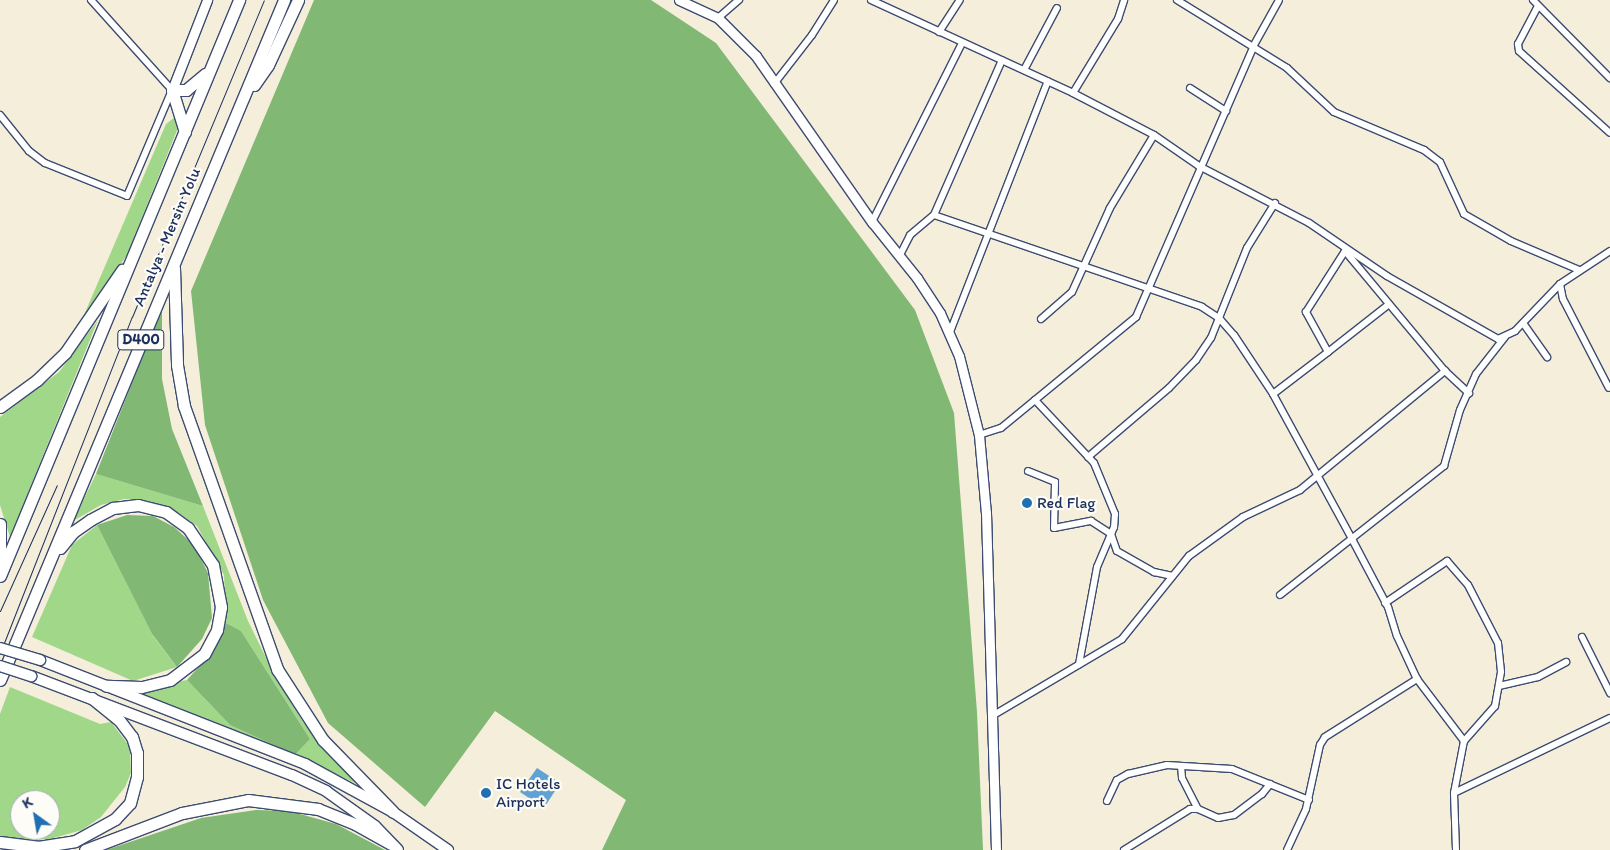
<!DOCTYPE html>
<html>
<head>
<meta charset="utf-8">
<style>
	body { margin:0 }
	#map { position:relative; width:1610px; height:850px; overflow:hidden; background:#f5eedb; font-family:Itim,sans-serif }
	div>[style] { position:absolute }
	.green>* { inset:0; background:#a1d788 }
	.forest>* { inset:0; background:#80b874 }
	.water>* { inset:0; background:#61a2d4 }
	.roads { filter:drop-shadow(1px 0 #3c4c71) drop-shadow(-1px 0 #3c4c71) drop-shadow(0 1px #3c4c71) drop-shadow(0 -1px #3c4c71) }
	.street>* { height:6px; margin:-3px; padding:0 3px; transform-origin:3px; border-radius:3px; background:#fff }
	.secondary>* { height:9px; margin:-4.5px; padding:0 4.5px; transform-origin:4.5px; border-radius:4.5px; background:#fff }
	.primary>* { height:10px; margin:-5px; padding:0 5px; transform-origin:5px; border-radius:5px; background:#fff }
	.highway>* { height:11px; margin:-5.5px; padding:0 5.5px; transform-origin:5.5px; border-radius:5.5px; background:#fff }
	.tram>* { height:1px; margin:-0.5px; padding:0 0.5px; transform-origin:0.5px; border-radius:0.5px; background:#1b2f5e }
	.bridges { filter:drop-shadow(1px 0 #3c4c71) drop-shadow(-1px 0 #3c4c71) drop-shadow(0 1px #3c4c71) drop-shadow(0 -1px #3c4c71) }
	.primary-bridge>* { height:10px; margin:-5px; padding:0 5px; transform-origin:5px; border-radius:5px; background:#fff }
	.dots>* { width:14px; height:14px; translate:-50% -50%; box-sizing:border-box; border:2px solid #fdfcf7; border-radius:50% }
	span { translate:-50% -50%; white-space:nowrap; text-align:center; line-height:1.15; -webkit-text-stroke:4.5px #fdfcf7; paint-order:stroke }
	.shield-label span { padding:1px 4px; background:#fdfcf7; border:1px solid; border-radius:4px; -webkit-text-stroke-width:0 }
	.shield-label { font-size:15px; color:#1b2f5e; font-weight:700 }
	.street-label { font-size:16px; color:#1b2f5e }
	.poi-label { font-size:16px; color:#1b2f5e }
	.left { translate:0 -50%; text-align:left }
	.north { position:absolute; left:10px; top:790px; width:50px; height:50px; box-sizing:border-box; background:#fdfcf7; border:1px solid #a3aaba; border-radius:50%; rotate:328deg; font-size:14px; font-weight:700; line-height:20px; text-align:center; color:#1b2f5e }
	.north::after { content:''; display:block; margin:auto; width:18px; height:22px; background:#1f6fb2; clip-path:polygon(50% 0,100% 100%,50% 72%,0 100%) }
</style>
</head>
<body>
<div id="map">
	<div class="green">
		<div style="clip-path:polygon(175px 117px,178px 128px,127px 255px,81px 322px,166px 124px)"></div>
		<div style="clip-path:polygon(98px 320px,10px 537px,0 505px,0 417px,59px 372px)"></div>
		<div style="clip-path:polygon(96px 474px,203px 506px,248px 621px,275px 676px,303px 722px,355px 783px,295px 755px,133px 691px,187px 680px,230px 725px,295px 755px,310px 739px,241px 631px,226px 623px,224px 575px,197px 526px,179px 513px,149px 501px,124px 499px,101px 505px,73px 521px)"></div>
		<div style="clip-path:polygon(97px 525px,153px 636px,177px 667px,133px 681px,32px 637px,72px 545px)"></div>
		<div style="clip-path:polygon(evenodd,10px 687px,100px 724px,111px 722px,130px 747px,131px 773px,125px 787px,101px 817px,82px 830px,50px 839px,9px 840px,0 836px,0 714px,10px 687px,20px 800px,50px 800px,50px 830px,20px 830px,20px 800px)"></div>
	</div>
	<div class="forest">
		<div style="clip-path:polygon(314px 0,651px 0,716px 43px,915px 310px,954px 413px,977px 712px,983px 850px,602px 850px,626px 800px,495px 711px,425px 807px,328px 723px,263px 600px,205px 425px,191px 291px)"></div>
		<div style="clip-path:polygon(162px 307px,162px 379px,172px 429px,203px 506px,96px 474px)"></div>
		<div style="clip-path:polygon(127px 515px,153px 516px,174px 527px,194px 545px,208px 573px,212px 618px,202px 639px,177px 667px,152px 634px,97px 525px)"></div>
		<div style="clip-path:polygon(226px 623px,241px 631px,310px 739px,295px 755px,230px 725px,187px 680px,204px 661px)"></div>
		<div style="clip-path:polygon(256px 810px,289px 811px,336px 824px,385px 850px,106px 850px,201px 818px)"></div>
	</div>
	<div class="water">
		<div style="clip-path:polygon(537px 768px,560px 783px,544px 808px,520px 792px)"></div>
	</div>
	<div class="roads">
		<div class="street">
			<div style="left:871px;top:0;width:222px;rotate:24.7deg"></div>
			<div style="left:1073px;top:93px;width:91px;rotate:27.4deg"></div>
			<div style="left:1154px;top:135px;width:55px;rotate:34.6deg"></div>
			<div style="left:1199px;top:166px;width:124px;rotate:27.4deg"></div>
			<div style="left:1309px;top:223px;width:94px;rotate:34.2deg"></div>
			<div style="left:1387px;top:276px;width:128px;rotate:29.6deg"></div>
			<div style="left:1498px;top:339px;width:19px;rotate:-25deg"></div>
			<div style="left:1515px;top:331px;width:65px;rotate:-46.2deg"></div>
			<div style="left:1560px;top:284px;width:60px;rotate:-33.4deg"></div>
			<div style="left:1177px;top:0;width:129px;rotate:31.7deg"></div>
			<div style="left:1287px;top:68px;width:64px;rotate:43.1deg"></div>
			<div style="left:1334px;top:112px;width:98px;rotate:22.9deg"></div>
			<div style="left:1424px;top:150px;width:20px;rotate:37deg"></div>
			<div style="left:1440px;top:162px;width:57px;rotate:65.2deg"></div>
			<div style="left:1464px;top:214px;width:54px;rotate:29.9deg"></div>
			<div style="left:1511px;top:241px;width:74px;rotate:23.1deg"></div>
			<div style="left:1533px;top:0;width:110px;rotate:45.4deg"></div>
			<div style="left:1538px;top:6px;width:43px;rotate:117.8deg"></div>
			<div style="left:1518px;top:44px;width:7px;rotate:82deg"></div>
			<div style="left:1519px;top:51px;width:122px;rotate:42deg"></div>
			<div style="left:718px;top:18px;width:28px;rotate:-41deg"></div>
			<div style="left:939px;top:32px;width:38px;rotate:-57deg"></div>
			<div style="left:1024px;top:70px;width:70px;rotate:-62deg"></div>
			<div style="left:774px;top:84px;width:62px;rotate:-52.2deg"></div>
			<div style="left:812px;top:35px;width:41px;rotate:-57.8deg"></div>
			<div style="left:1190px;top:88px;width:43px;rotate:32.6deg"></div>
			<div style="left:1073px;top:93px;width:87px;rotate:-58.7deg"></div>
			<div style="left:1118px;top:19px;width:20px;rotate:-72deg"></div>
			<div style="left:0;top:115px;width:46px;rotate:51.1deg"></div>
			<div style="left:29px;top:151px;width:20px;rotate:37deg"></div>
			<div style="left:45px;top:163px;width:88px;rotate:21.9deg"></div>
			<div style="left:127px;top:196px;width:115px;rotate:-67deg"></div>
			<div style="left:172px;top:90px;width:121px;rotate:-132deg"></div>
			<div style="left:934px;top:215px;width:283px;rotate:18.9deg"></div>
			<div style="left:1202px;top:307px;width:20px;rotate:33deg"></div>
			<div style="left:1219px;top:318px;width:23px;rotate:49deg"></div>
			<div style="left:1234px;top:335px;width:71px;rotate:56.5deg"></div>
			<div style="left:1273px;top:394px;width:167px;rotate:61.4deg"></div>
			<div style="left:1353px;top:541px;width:75px;rotate:62.1deg"></div>
			<div style="left:1388px;top:607px;width:30px;rotate:73deg"></div>
			<div style="left:1397px;top:636px;width:47px;rotate:65.1deg"></div>
			<div style="left:1417px;top:679px;width:78px;rotate:52.8deg"></div>
			<div style="left:1464px;top:741px;width:53px;rotate:100.9deg"></div>
			<div style="left:1454px;top:793px;width:57px;rotate:88deg"></div>
			<div style="left:872px;top:222px;width:200px;rotate:-63.3deg"></div>
			<div style="left:900px;top:255px;width:22px;rotate:-63deg"></div>
			<div style="left:910px;top:235px;width:31px;rotate:-40deg"></div>
			<div style="left:934px;top:215px;width:169px;rotate:-66.3deg"></div>
			<div style="left:1560px;top:284px;width:15px;rotate:79deg"></div>
			<div style="left:1563px;top:299px;width:100px;rotate:62.7deg"></div>
			<div style="left:1041px;top:319px;width:41px;rotate:-41.1deg"></div>
			<div style="left:1072px;top:292px;width:92px;rotate:-65.7deg"></div>
			<div style="left:1110px;top:208px;width:85px;rotate:-58.9deg"></div>
			<div style="left:1523px;top:323px;width:42px;rotate:54.8deg"></div>
			<div style="left:950px;top:332px;width:269px;rotate:-68.7deg"></div>
			<div style="left:1328px;top:352px;width:76px;rotate:-38.1deg"></div>
			<div style="left:1273px;top:394px;width:69px;rotate:-37.4deg"></div>
			<div style="left:1328px;top:352px;width:46px;rotate:-118.8deg"></div>
			<div style="left:1306px;top:312px;width:72px;rotate:-57.4deg"></div>
			<div style="left:1345px;top:251px;width:156px;rotate:50.2deg"></div>
			<div style="left:1445px;top:371px;width:33px;rotate:43deg"></div>
			<div style="left:1035px;top:400px;width:86px;rotate:46.9deg"></div>
			<div style="left:1094px;top:463px;width:55px;rotate:67.6deg"></div>
			<div style="left:1115px;top:514px;width:13px;rotate:94deg"></div>
			<div style="left:1114px;top:527px;width:43px;rotate:113deg"></div>
			<div style="left:1097px;top:567px;width:99px;rotate:100.5deg"></div>
			<div style="left:979px;top:435px;width:23px;rotate:-18deg"></div>
			<div style="left:1001px;top:428px;width:175px;rotate:-39.4deg"></div>
			<div style="left:1136px;top:317px;width:296px;rotate:-66.5deg"></div>
			<div style="left:1254px;top:45px;width:51px;rotate:-60.9deg"></div>
			<div style="left:1088px;top:457px;width:106px;rotate:-40.4deg"></div>
			<div style="left:1169px;top:388px;width:39px;rotate:-46deg"></div>
			<div style="left:1196px;top:360px;width:27px;rotate:-56deg"></div>
			<div style="left:1211px;top:338px;width:97px;rotate:-68.2deg"></div>
			<div style="left:1247px;top:248px;width:53px;rotate:-58.1deg"></div>
			<div style="left:1028px;top:471px;width:29px;rotate:22deg"></div>
			<div style="left:1055px;top:482px;width:46px;rotate:91.2deg"></div>
			<div style="left:1054px;top:528px;width:38px;rotate:-11deg"></div>
			<div style="left:1091px;top:521px;width:24px;rotate:33deg"></div>
			<div style="left:1111px;top:534px;width:18px;rotate:71deg"></div>
			<div style="left:1117px;top:551px;width:43px;rotate:29.6deg"></div>
			<div style="left:1154px;top:572px;width:19px;rotate:12deg"></div>
			<div style="left:1280px;top:595px;width:209px;rotate:-38.2deg"></div>
			<div style="left:1444px;top:466px;width:58px;rotate:-74.1deg"></div>
			<div style="left:1460px;top:410px;width:39px;rotate:-66deg"></div>
			<div style="left:1476px;top:374px;width:47px;rotate:-51.9deg"></div>
			<div style="left:1385px;top:603px;width:75px;rotate:-34.1deg"></div>
			<div style="left:1447px;top:561px;width:32px;rotate:49deg"></div>
			<div style="left:1468px;top:585px;width:65px;rotate:62.7deg"></div>
			<div style="left:1498px;top:643px;width:29px;rotate:84deg"></div>
			<div style="left:1501px;top:672px;width:35px;rotate:100deg"></div>
			<div style="left:1495px;top:706px;width:47px;rotate:131.5deg"></div>
			<div style="left:1582px;top:637px;width:63px;rotate:63.4deg"></div>
			<div style="left:1499px;top:686px;width:40px;rotate:-13deg"></div>
			<div style="left:1538px;top:677px;width:32px;rotate:-28deg"></div>
			<div style="left:992px;top:716px;width:151px;rotate:-30.6deg"></div>
			<div style="left:1122px;top:639px;width:107px;rotate:-51.1deg"></div>
			<div style="left:1189px;top:556px;width:67px;rotate:-35.8deg"></div>
			<div style="left:1243px;top:517px;width:63px;rotate:-25.3deg"></div>
			<div style="left:1300px;top:490px;width:188px;rotate:-39.4deg"></div>
			<div style="left:1181px;top:766px;width:12px;rotate:85deg"></div>
			<div style="left:1182px;top:778px;width:35px;rotate:63deg"></div>
			<div style="left:1454px;top:793px;width:173px;rotate:-25.7deg"></div>
			<div style="left:1107px;top:801px;width:23px;rotate:-65deg"></div>
			<div style="left:1117px;top:780px;width:13px;rotate:-29deg"></div>
			<div style="left:1128px;top:774px;width:40px;rotate:-13deg"></div>
			<div style="left:1167px;top:765px;width:65px;rotate:3.5deg"></div>
			<div style="left:1232px;top:769px;width:83px;rotate:21.9deg"></div>
			<div style="left:1124px;top:850px;width:78px;rotate:-31.8deg"></div>
			<div style="left:1190px;top:809px;width:8px"></div>
			<div style="left:1198px;top:809px;width:22px;rotate:24deg"></div>
			<div style="left:1218px;top:818px;width:16px;rotate:-11deg"></div>
			<div style="left:1234px;top:815px;width:35px;rotate:-37deg"></div>
			<div style="left:1262px;top:794px;width:13px;rotate:-51deg"></div>
			<div style="left:1287px;top:850px;width:45px;rotate:-65.1deg"></div>
			<div style="left:1306px;top:809px;width:66px;rotate:-77.7deg"></div>
			<div style="left:1320px;top:745px;width:9px;rotate:-58deg"></div>
			<div style="left:1325px;top:737px;width:109px;rotate:-32.2deg"></div>
		</div>
		<div class="secondary">
			<div style="left:679px;top:0;width:43px;rotate:24.8deg"></div>
			<div style="left:718px;top:18px;width:54px;rotate:45deg"></div>
			<div style="left:756px;top:56px;width:203px;rotate:55.1deg"></div>
			<div style="left:872px;top:222px;width:72px;rotate:51.2deg"></div>
			<div style="left:917px;top:278px;width:42px;rotate:56.7deg"></div>
			<div style="left:940px;top:313px;width:47px;rotate:66.2deg"></div>
			<div style="left:959px;top:356px;width:81px;rotate:75.8deg"></div>
			<div style="left:979px;top:435px;width:78px;rotate:84.9deg"></div>
			<div style="left:986px;top:513px;width:337px;rotate:88.3deg"></div>
			<div style="left:172px;top:90px;width:97px;rotate:-68.7deg"></div>
		</div>
		<div class="primary">
			<div style="left:40px;top:660px;width:285px;rotate:21.4deg"></div>
			<div style="left:305px;top:764px;width:100px;rotate:28.6deg"></div>
			<div style="left:393px;top:812px;width:67px;rotate:34.6deg"></div>
			<div style="left:31px;top:676px;width:279px;rotate:20.8deg"></div>
			<div style="left:292px;top:775px;width:38px;rotate:25deg"></div>
			<div style="left:326px;top:791px;width:60px;rotate:35.5deg"></div>
			<div style="left:375px;top:826px;width:33px;rotate:46deg"></div>
		</div>
		<div class="highway">
			<div style="left:254px;top:85px;width:24px;rotate:-55deg"></div>
			<div style="left:268px;top:65px;width:72px;rotate:-65.2deg"></div>
			<div style="left:185px;top:132px;width:44px;rotate:-107.2deg"></div>
			<div style="left:172px;top:90px;width:14px"></div>
			<div style="left:186px;top:90px;width:25px;rotate:-40deg"></div>
			<div style="left:174px;top:268px;width:97px;rotate:88.2deg"></div>
			<div style="left:177px;top:365px;width:42px;rotate:80.3deg"></div>
			<div style="left:184px;top:406px;width:279px;rotate:70.5deg"></div>
			<div style="left:277px;top:669px;width:85px;rotate:57.1deg"></div>
			<div style="left:323px;top:740px;width:100px;rotate:45.8deg"></div>
			<div style="left:0;top:407px;width:46px;rotate:-36.1deg"></div>
			<div style="left:37px;top:380px;width:39px;rotate:-44deg"></div>
			<div style="left:65px;top:353px;width:101px;rotate:-55.5deg"></div>
			<div style="left:0;top:524px;width:41px;rotate:90deg"></div>
			<div style="left:60px;top:548px;width:21px;rotate:-51deg"></div>
			<div style="left:73px;top:532px;width:21px;rotate:-35deg"></div>
			<div style="left:90px;top:520px;width:26px;rotate:-28deg"></div>
			<div style="left:113px;top:508px;width:25px;rotate:-7deg"></div>
			<div style="left:138px;top:505px;width:29px;rotate:14deg"></div>
			<div style="left:166px;top:512px;width:27px;rotate:36deg"></div>
			<div style="left:188px;top:528px;width:45px;rotate:56deg"></div>
			<div style="left:213px;top:565px;width:43px;rotate:79.2deg"></div>
			<div style="left:221px;top:607px;width:23px;rotate:100deg"></div>
			<div style="left:217px;top:630px;width:27px;rotate:118deg"></div>
			<div style="left:204px;top:654px;width:43px;rotate:142.6deg"></div>
			<div style="left:170px;top:680px;width:30px;rotate:166deg"></div>
			<div style="left:141px;top:687px;width:35px;rotate:-178deg"></div>
			<div style="left:0;top:576px;width:624px;rotate:-67.46deg"></div>
			<div style="left:0;top:680px;width:737px;rotate:-67.33deg"></div>
			<div style="left:0;top:842px;width:38px;rotate:7deg"></div>
			<div style="left:38px;top:847px;width:37px;rotate:-9deg"></div>
			<div style="left:75px;top:841px;width:46px;rotate:-28.8deg"></div>
			<div style="left:115px;top:819px;width:22px;rotate:-47deg"></div>
			<div style="left:130px;top:803px;width:27px;rotate:-75deg"></div>
			<div style="left:137px;top:777px;width:24px;rotate:-90deg"></div>
			<div style="left:137px;top:753px;width:17px;rotate:-107deg"></div>
			<div style="left:132px;top:737px;width:21px;rotate:-127deg"></div>
			<div style="left:119px;top:720px;width:35px;rotate:-141deg"></div>
			<div style="left:85px;top:850px;width:104px;rotate:-20.9deg"></div>
			<div style="left:182px;top:813px;width:67px;rotate:-11.1deg"></div>
			<div style="left:248px;top:800px;width:71px;rotate:7.3deg"></div>
			<div style="left:318px;top:809px;width:40px;rotate:22deg"></div>
			<div style="left:355px;top:824px;width:41px;rotate:29.1deg"></div>
		</div>
	</div>
	<div class="tram">
		<div style="left:0;top:611px;width:138px;rotate:-65.7deg"></div>
		<div style="left:0;top:653px;width:361px;rotate:-68.6deg"></div>
		<div style="left:132px;top:317px;width:343px;rotate:-67.4deg"></div>
	</div>
	<div class="bridges">
		<div class="primary-bridge">
			<div style="left:0;top:648px;width:42px;rotate:16.7deg"></div>
			<div style="left:0;top:666px;width:33px;rotate:18deg"></div>
		</div>
	</div>
	<div class="dots">
		<div style="left:1027px;top:503px;background:#1f6fb2"></div>
		<div style="left:486px;top:793px;background:#1f6fb2"></div>
	</div>
	<div class="shield-label">
		<span style="left:141px;top:340px">D400</span>
	</div>
	<div class="street-label">
		<span style="left:167px;top:237px;rotate:-67deg">Antalya - Mersin Yolu</span>
	</div>
	<div class="poi-label">
		<span class="left" style="left:1037px;top:503px">Red Flag</span>
		<span class="left" style="left:496px;top:793px">IC Hotels<br>Airport</span>
	</div>
	<div class="north">K</div>
</div>
</body>
</html>
